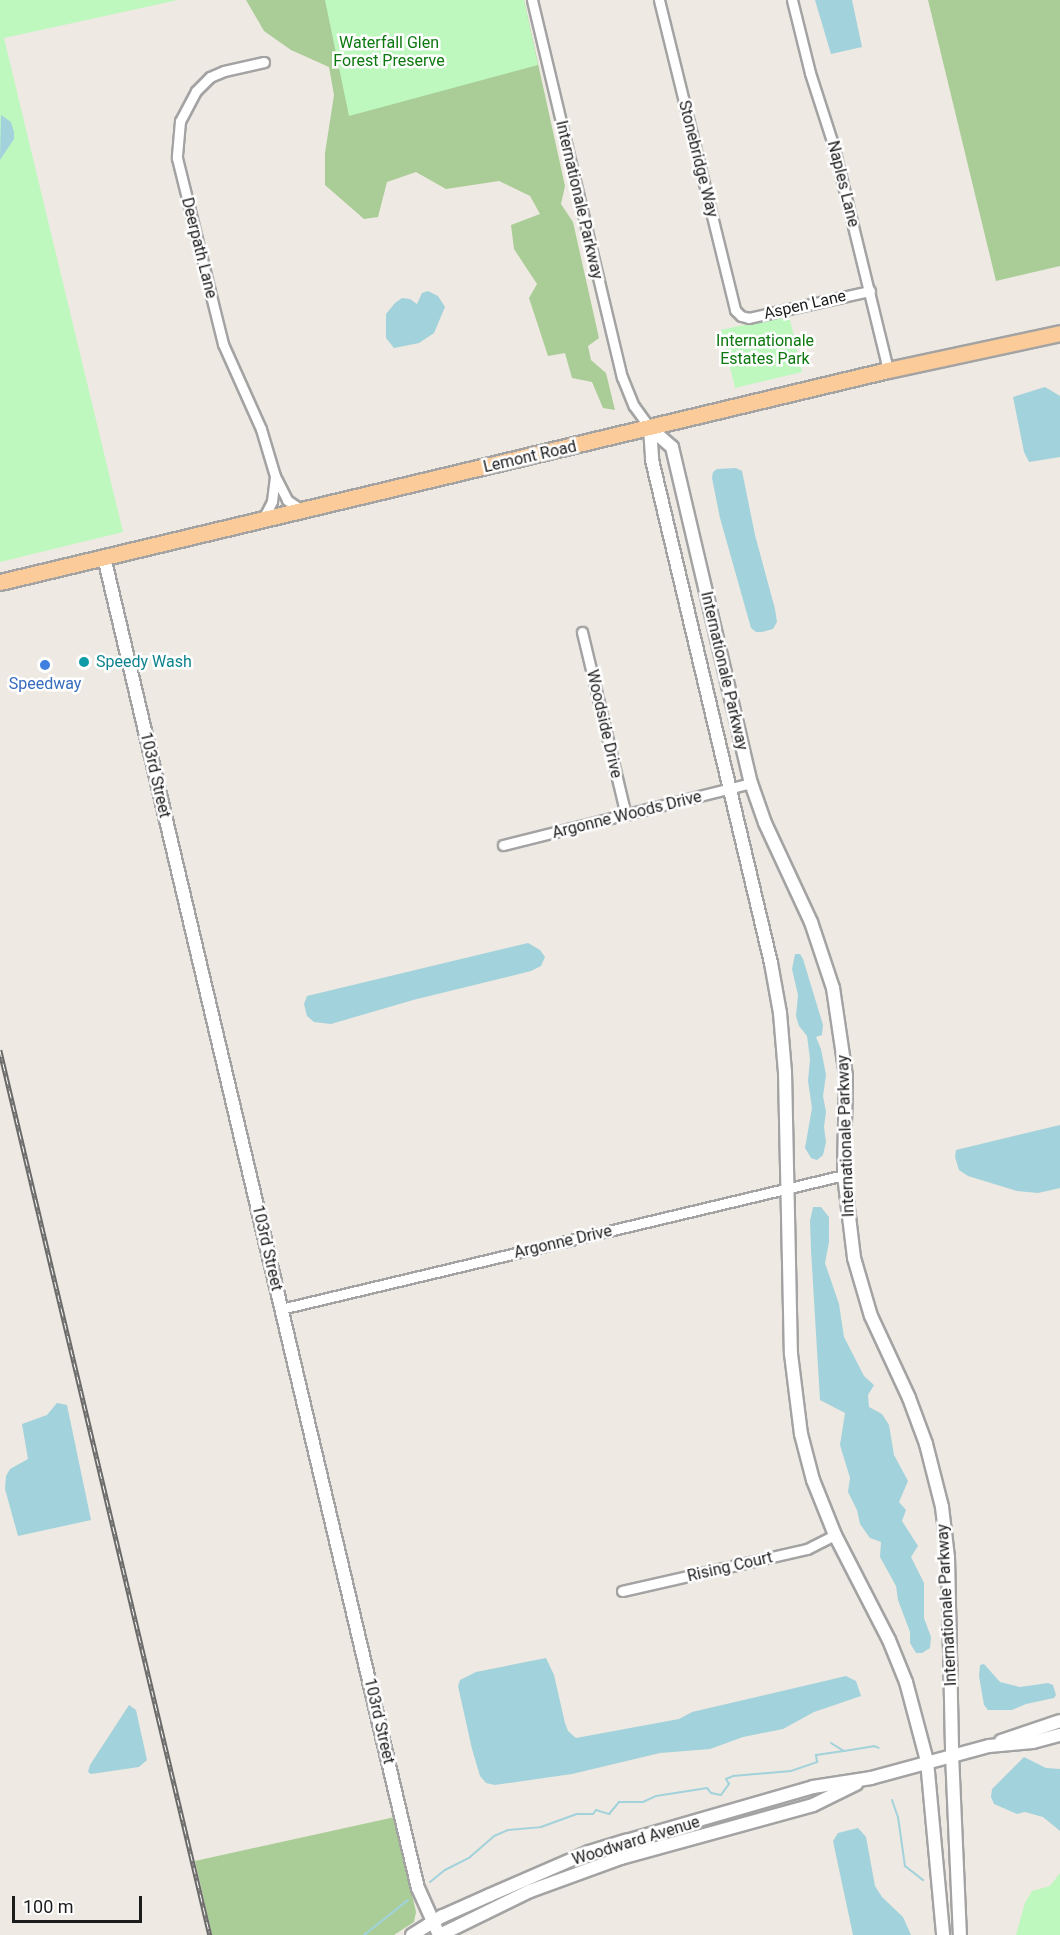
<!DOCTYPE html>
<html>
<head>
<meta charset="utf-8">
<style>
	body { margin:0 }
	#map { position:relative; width:1060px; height:1935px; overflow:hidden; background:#eee9e2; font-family:Roboto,sans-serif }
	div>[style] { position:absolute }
	.forest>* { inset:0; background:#aacd97 }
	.park>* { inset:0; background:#bef8bf }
	.water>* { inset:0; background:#a2d2db }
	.stream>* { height:2px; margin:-1px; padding:0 1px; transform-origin:1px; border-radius:1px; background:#a2d2db }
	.roads { filter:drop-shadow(2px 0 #a3a3a3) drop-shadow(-2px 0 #a3a3a3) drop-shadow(0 2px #a3a3a3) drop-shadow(0 -2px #a3a3a3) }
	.minor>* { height:9px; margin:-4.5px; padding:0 4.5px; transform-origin:4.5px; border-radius:4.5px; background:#fff }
	.tertiary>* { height:12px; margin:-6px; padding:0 6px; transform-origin:6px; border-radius:6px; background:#fff }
	.primary>* { height:15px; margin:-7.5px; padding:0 7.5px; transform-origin:7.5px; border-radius:7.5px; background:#fbcb9a }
	.rail>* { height:4.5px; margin-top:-2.25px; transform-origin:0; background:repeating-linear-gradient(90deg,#fff 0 7px,#6a6a6a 0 14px); box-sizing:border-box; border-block:2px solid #6a6a6a }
	.dots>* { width:16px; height:16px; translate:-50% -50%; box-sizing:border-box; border:3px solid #fff; border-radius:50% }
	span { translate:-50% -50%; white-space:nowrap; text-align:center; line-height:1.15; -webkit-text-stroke:5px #fff; paint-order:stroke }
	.park-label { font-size:16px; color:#0c780f }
	.street-label { font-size:16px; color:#1c1c1c }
	.culture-label { font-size:16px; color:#0d838f }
	.left { translate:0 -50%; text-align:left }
	.shop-label { font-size:16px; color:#366cbe }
	.scale { position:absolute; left:12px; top:1896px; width:130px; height:27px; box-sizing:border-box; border:3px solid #1c1c1c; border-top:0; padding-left:8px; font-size:18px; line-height:21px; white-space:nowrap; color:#1c1c1c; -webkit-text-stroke:4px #fff; paint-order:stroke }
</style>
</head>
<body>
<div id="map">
	<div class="forest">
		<div style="clip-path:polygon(246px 0,524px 0,565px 186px,561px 204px,573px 222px,599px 338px,588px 346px,591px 360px,606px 373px,615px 410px,603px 408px,592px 382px,572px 378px,565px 353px,548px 356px,529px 298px,537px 284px,514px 249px,511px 225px,540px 214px,530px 196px,499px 181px,446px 189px,416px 172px,387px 182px,378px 217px,364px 219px,325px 185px,325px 153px,334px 95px,329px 67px,291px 50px,264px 31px)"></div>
		<div style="clip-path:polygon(928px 0,1060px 0,1060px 266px,996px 281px)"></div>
		<div style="clip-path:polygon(395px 1817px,416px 1912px,414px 1922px,394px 1935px,212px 1935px,195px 1861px)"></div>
	</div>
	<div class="park">
		<div style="clip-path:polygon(0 0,178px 0,4px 38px,123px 532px,0 562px)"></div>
		<div style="clip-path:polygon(325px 0,524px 0,538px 65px,349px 116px)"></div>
		<div style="clip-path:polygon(789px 315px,802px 372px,735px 388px,721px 330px)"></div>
		<div style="clip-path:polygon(1060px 1873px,1060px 1935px,1016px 1935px,1025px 1903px,1032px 1891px,1050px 1886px)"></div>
	</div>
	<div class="water">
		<div style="clip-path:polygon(815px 0,852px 0,862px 47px,831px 54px)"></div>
		<div style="clip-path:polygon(1px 115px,11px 122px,14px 132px,14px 139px,0 160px)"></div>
		<div style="clip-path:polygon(428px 291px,438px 296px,445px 307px,434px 333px,419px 343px,394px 348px,386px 338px,386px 314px,395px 303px,402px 298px,410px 299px,417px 304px,422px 293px)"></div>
		<div style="clip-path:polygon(1045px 387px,1060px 396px,1060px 457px,1029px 462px,1024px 452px,1013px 397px)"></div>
		<div style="clip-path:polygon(736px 468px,742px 471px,755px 535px,775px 609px,777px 622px,773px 629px,762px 632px,756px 632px,751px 628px,720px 518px,712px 478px,713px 472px,717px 469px)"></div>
		<div style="clip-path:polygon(528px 943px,540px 950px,545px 957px,541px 966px,531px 971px,413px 1000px,331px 1024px,314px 1022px,307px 1016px,304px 1004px,307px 996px)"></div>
		<div style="clip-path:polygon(795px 954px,800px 954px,803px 959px,823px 1025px,822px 1035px,816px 1037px,821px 1049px,826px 1075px,823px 1096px,826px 1112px,824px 1127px,826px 1142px,823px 1155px,817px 1160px,811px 1158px,805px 1148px,812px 1108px,808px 1081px,810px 1059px,807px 1036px,799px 1026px,796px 1016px,798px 995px,792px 969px)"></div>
		<div style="clip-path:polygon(1060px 1125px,1060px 1188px,1038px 1193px,1017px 1191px,968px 1176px,959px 1170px,955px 1157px,956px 1150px)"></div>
		<div style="clip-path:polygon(813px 1207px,821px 1207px,829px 1217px,829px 1242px,825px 1263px,839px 1304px,844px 1337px,864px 1376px,874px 1385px,868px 1395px,869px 1407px,882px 1414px,889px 1425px,894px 1455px,908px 1481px,899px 1502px,906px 1510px,902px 1521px,918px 1546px,911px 1557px,924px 1583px,924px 1618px,931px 1637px,930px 1648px,922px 1653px,916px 1653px,910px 1643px,910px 1632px,898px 1600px,896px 1586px,880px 1557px,881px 1542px,870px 1538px,860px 1524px,857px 1510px,848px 1492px,850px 1478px,840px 1445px,845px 1413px,820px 1400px,811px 1250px,810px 1221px)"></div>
		<div style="clip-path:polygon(57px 1403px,67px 1405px,91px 1520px,18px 1536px,5px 1489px,6px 1476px,10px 1469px,28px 1459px,22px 1424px,47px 1415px)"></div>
		<div style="clip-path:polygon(546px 1658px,554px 1675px,565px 1723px,568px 1731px,576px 1738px,679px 1719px,692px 1712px,846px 1676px,856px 1681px,861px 1696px,814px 1712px,783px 1729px,743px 1737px,710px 1749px,660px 1753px,572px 1774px,495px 1785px,486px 1783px,480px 1776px,472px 1749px,458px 1686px,460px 1680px,476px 1672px)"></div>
		<div style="clip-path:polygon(984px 1664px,1000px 1682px,1020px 1687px,1048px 1683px,1053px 1685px,1056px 1695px,1054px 1698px,1026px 1704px,1012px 1710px,988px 1710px,984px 1705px,979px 1676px,980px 1665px)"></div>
		<div style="clip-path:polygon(129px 1705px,136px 1710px,147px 1760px,139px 1767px,91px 1774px,88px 1772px,90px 1765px)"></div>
		<div style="clip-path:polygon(1024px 1757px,1046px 1768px,1060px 1769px,1060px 1831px,1043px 1817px,1025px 1812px,1017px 1814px,994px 1804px,991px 1797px,992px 1789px)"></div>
		<div style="clip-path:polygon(858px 1828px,866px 1837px,875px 1886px,882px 1897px,903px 1917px,911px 1935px,853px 1935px,833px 1841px,838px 1833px)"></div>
	</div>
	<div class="stream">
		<div style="left:831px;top:1743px;width:15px;rotate:32deg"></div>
		<div style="left:844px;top:1751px;width:30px;rotate:-9deg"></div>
		<div style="left:874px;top:1746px;width:5px;rotate:22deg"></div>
		<div style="left:892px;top:1800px;width:18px;rotate:71deg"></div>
		<div style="left:898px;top:1817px;width:49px;rotate:81.9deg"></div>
		<div style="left:905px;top:1866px;width:23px;rotate:38deg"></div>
		<div style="left:430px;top:1882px;width:19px;rotate:-39deg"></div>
		<div style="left:445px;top:1870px;width:28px;rotate:-27deg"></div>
		<div style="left:470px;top:1857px;width:32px;rotate:-41deg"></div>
		<div style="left:494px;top:1836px;width:15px;rotate:-23deg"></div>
		<div style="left:508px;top:1830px;width:33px;rotate:-5deg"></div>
		<div style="left:541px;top:1827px;width:38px;rotate:-20deg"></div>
		<div style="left:577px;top:1814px;width:16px"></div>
		<div style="left:593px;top:1814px;width:5px;rotate:-53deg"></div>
		<div style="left:596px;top:1810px;width:14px;rotate:17deg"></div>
		<div style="left:609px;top:1814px;width:16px;rotate:-50deg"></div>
		<div style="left:619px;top:1802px;width:24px"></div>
		<div style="left:643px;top:1802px;width:14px;rotate:-25deg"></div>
		<div style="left:656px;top:1796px;width:52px;rotate:-8.9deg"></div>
		<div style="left:707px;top:1788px;width:6px;rotate:51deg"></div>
		<div style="left:711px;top:1793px;width:10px;rotate:11deg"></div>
		<div style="left:721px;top:1795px;width:14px;rotate:-54deg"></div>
		<div style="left:729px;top:1784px;width:6px;rotate:-121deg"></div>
		<div style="left:726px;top:1779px;width:8px;rotate:-23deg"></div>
		<div style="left:733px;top:1776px;width:58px;rotate:-4.9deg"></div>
		<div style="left:791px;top:1771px;width:28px;rotate:-19deg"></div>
		<div style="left:817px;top:1762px;width:7px;rotate:-98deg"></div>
		<div style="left:816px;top:1755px;width:28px;rotate:-8deg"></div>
		<div style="left:364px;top:1935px;width:56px;rotate:-38.5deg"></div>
	</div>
	<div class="roads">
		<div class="minor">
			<div style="left:532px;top:0;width:388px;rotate:76.6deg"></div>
			<div style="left:622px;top:377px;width:31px;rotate:68deg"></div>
			<div style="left:634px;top:406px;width:27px;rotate:54deg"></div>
			<div style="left:659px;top:0;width:319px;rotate:76.2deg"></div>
			<div style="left:735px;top:310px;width:8px;rotate:45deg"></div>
			<div style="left:741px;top:316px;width:8px;rotate:14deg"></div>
			<div style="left:749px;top:318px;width:124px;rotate:-12.6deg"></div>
			<div style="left:792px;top:0;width:75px;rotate:76.1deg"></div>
			<div style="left:810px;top:73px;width:75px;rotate:72.1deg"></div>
			<div style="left:833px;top:144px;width:233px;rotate:76.3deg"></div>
			<div style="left:264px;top:62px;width:41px;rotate:167.3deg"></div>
			<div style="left:224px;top:71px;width:15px;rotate:157deg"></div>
			<div style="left:210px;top:77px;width:20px;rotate:135deg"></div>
			<div style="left:196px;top:91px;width:34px;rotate:118deg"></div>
			<div style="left:180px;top:121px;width:37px;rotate:95deg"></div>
			<div style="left:177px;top:158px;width:192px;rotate:76.1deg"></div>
			<div style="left:223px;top:344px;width:93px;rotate:65.9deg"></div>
			<div style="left:261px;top:429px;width:49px;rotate:73.4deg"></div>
			<div style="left:275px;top:476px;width:27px;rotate:63deg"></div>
			<div style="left:287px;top:500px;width:18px;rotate:34deg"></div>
			<div style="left:263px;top:519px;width:20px;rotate:-63deg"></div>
			<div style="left:272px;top:501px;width:25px;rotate:-83deg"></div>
			<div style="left:582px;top:632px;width:188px;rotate:76.5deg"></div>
			<div style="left:503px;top:845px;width:256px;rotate:-14deg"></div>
			<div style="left:281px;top:1309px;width:579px;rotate:-13.39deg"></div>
			<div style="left:622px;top:1591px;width:190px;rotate:-12.8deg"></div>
			<div style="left:807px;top:1549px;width:31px;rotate:-27deg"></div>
		</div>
		<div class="tertiary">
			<div style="left:650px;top:428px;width:29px;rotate:41deg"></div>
			<div style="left:672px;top:447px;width:345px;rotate:76.8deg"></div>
			<div style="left:751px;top:783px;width:42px;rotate:70.7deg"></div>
			<div style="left:765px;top:823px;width:109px;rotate:65.1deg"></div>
			<div style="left:811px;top:922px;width:70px;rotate:71.6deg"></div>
			<div style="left:833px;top:988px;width:89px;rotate:81.6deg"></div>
			<div style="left:846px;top:1076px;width:99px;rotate:91.2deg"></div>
			<div style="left:844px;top:1175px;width:84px;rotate:83.1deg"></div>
			<div style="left:854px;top:1258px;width:60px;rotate:73.7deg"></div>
			<div style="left:871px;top:1316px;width:90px;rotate:65.1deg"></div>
			<div style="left:909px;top:1398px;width:49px;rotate:69.7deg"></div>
			<div style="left:926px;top:1444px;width:65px;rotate:75.7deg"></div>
			<div style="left:942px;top:1507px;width:50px;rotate:83.2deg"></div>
			<div style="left:948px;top:1557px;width:197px;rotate:88.8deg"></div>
			<div style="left:952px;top:1754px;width:181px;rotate:87.5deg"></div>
			<div style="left:650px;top:428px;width:32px;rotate:86deg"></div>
			<div style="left:652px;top:460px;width:517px;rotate:76.69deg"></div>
			<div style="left:771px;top:963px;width:51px;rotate:79.8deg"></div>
			<div style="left:780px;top:1013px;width:59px;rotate:85.2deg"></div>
			<div style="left:785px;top:1072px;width:282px;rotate:88.8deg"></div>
			<div style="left:791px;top:1354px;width:81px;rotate:82.9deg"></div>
			<div style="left:801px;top:1434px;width:48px;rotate:75.4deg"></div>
			<div style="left:813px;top:1480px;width:59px;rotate:68.2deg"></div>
			<div style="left:835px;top:1535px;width:118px;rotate:62.8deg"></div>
			<div style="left:889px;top:1640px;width:45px;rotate:68deg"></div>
			<div style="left:906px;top:1682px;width:82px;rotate:75.1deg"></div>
			<div style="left:927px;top:1761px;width:175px;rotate:84.7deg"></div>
			<div style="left:104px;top:557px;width:1368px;rotate:76.73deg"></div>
			<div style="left:418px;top:1888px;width:51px;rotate:65.9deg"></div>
			<div style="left:1001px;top:1741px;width:62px;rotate:-18.7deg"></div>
			<div style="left:412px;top:1935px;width:36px;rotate:-32deg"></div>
			<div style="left:443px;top:1916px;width:51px;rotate:-24.1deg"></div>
			<div style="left:490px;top:1895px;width:108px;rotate:-23.5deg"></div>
			<div style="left:589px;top:1852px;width:39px;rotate:-17deg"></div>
			<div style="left:626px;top:1841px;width:195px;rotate:-16.1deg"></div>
			<div style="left:813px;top:1787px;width:59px;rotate:-8.8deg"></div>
			<div style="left:871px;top:1778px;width:122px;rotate:-15.2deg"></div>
			<div style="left:989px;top:1746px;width:44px;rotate:-5.2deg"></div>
			<div style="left:1033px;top:1742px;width:28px;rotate:-15deg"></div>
			<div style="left:440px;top:1935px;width:100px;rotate:-26.1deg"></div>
			<div style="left:530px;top:1891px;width:97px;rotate:-19.9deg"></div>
			<div style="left:621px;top:1858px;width:199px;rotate:-15.4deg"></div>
			<div style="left:813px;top:1805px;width:48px;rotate:-26deg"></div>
		</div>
		<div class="primary">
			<div style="left:0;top:582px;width:913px;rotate:-13.43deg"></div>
			<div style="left:888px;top:370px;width:176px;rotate:-12.1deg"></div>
		</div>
	</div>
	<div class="rail">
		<div style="left:0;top:1050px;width:910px;rotate:76.65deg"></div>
	</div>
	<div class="dots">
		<div style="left:84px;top:662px;background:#0f9aa8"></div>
		<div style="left:45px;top:665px;background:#3f7fe0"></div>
	</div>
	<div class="park-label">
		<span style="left:389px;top:52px">Waterfall Glen<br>Forest Preserve</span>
		<span style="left:765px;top:350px">Internationale<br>Estates Park</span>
	</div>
	<div class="street-label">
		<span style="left:698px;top:159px;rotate:76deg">Stonebridge Way</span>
		<span style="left:843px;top:184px;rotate:76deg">Naples Lane</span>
		<span style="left:579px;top:200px;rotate:77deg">Internationale Parkway</span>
		<span style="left:199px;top:248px;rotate:76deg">Deerpath Lane</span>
		<span style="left:805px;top:305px;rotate:-13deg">Aspen Lane</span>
		<span style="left:530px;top:457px;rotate:-13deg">Lemont Road</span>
		<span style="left:724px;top:671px;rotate:77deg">Internationale Parkway</span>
		<span style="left:604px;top:724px;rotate:77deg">Woodside Drive</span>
		<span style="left:155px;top:775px;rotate:77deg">103rd Street</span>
		<span style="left:627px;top:815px;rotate:-14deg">Argonne Woods Drive</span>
		<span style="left:846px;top:1136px;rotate:-92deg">Internationale Parkway</span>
		<span style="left:563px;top:1242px;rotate:-13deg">Argonne Drive</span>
		<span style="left:267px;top:1248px;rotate:77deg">103rd Street</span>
		<span style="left:730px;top:1567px;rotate:-13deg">Rising Court</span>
		<span style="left:947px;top:1605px;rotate:-93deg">Internationale Parkway</span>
		<span style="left:379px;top:1721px;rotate:77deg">103rd Street</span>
		<span style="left:636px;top:1841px;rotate:-17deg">Woodward Avenue</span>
	</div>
	<div class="culture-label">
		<span class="left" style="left:96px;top:662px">Speedy Wash</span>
	</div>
	<div class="shop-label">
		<span style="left:45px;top:684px">Speedway</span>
	</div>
	<div class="scale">100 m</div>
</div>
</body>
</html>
